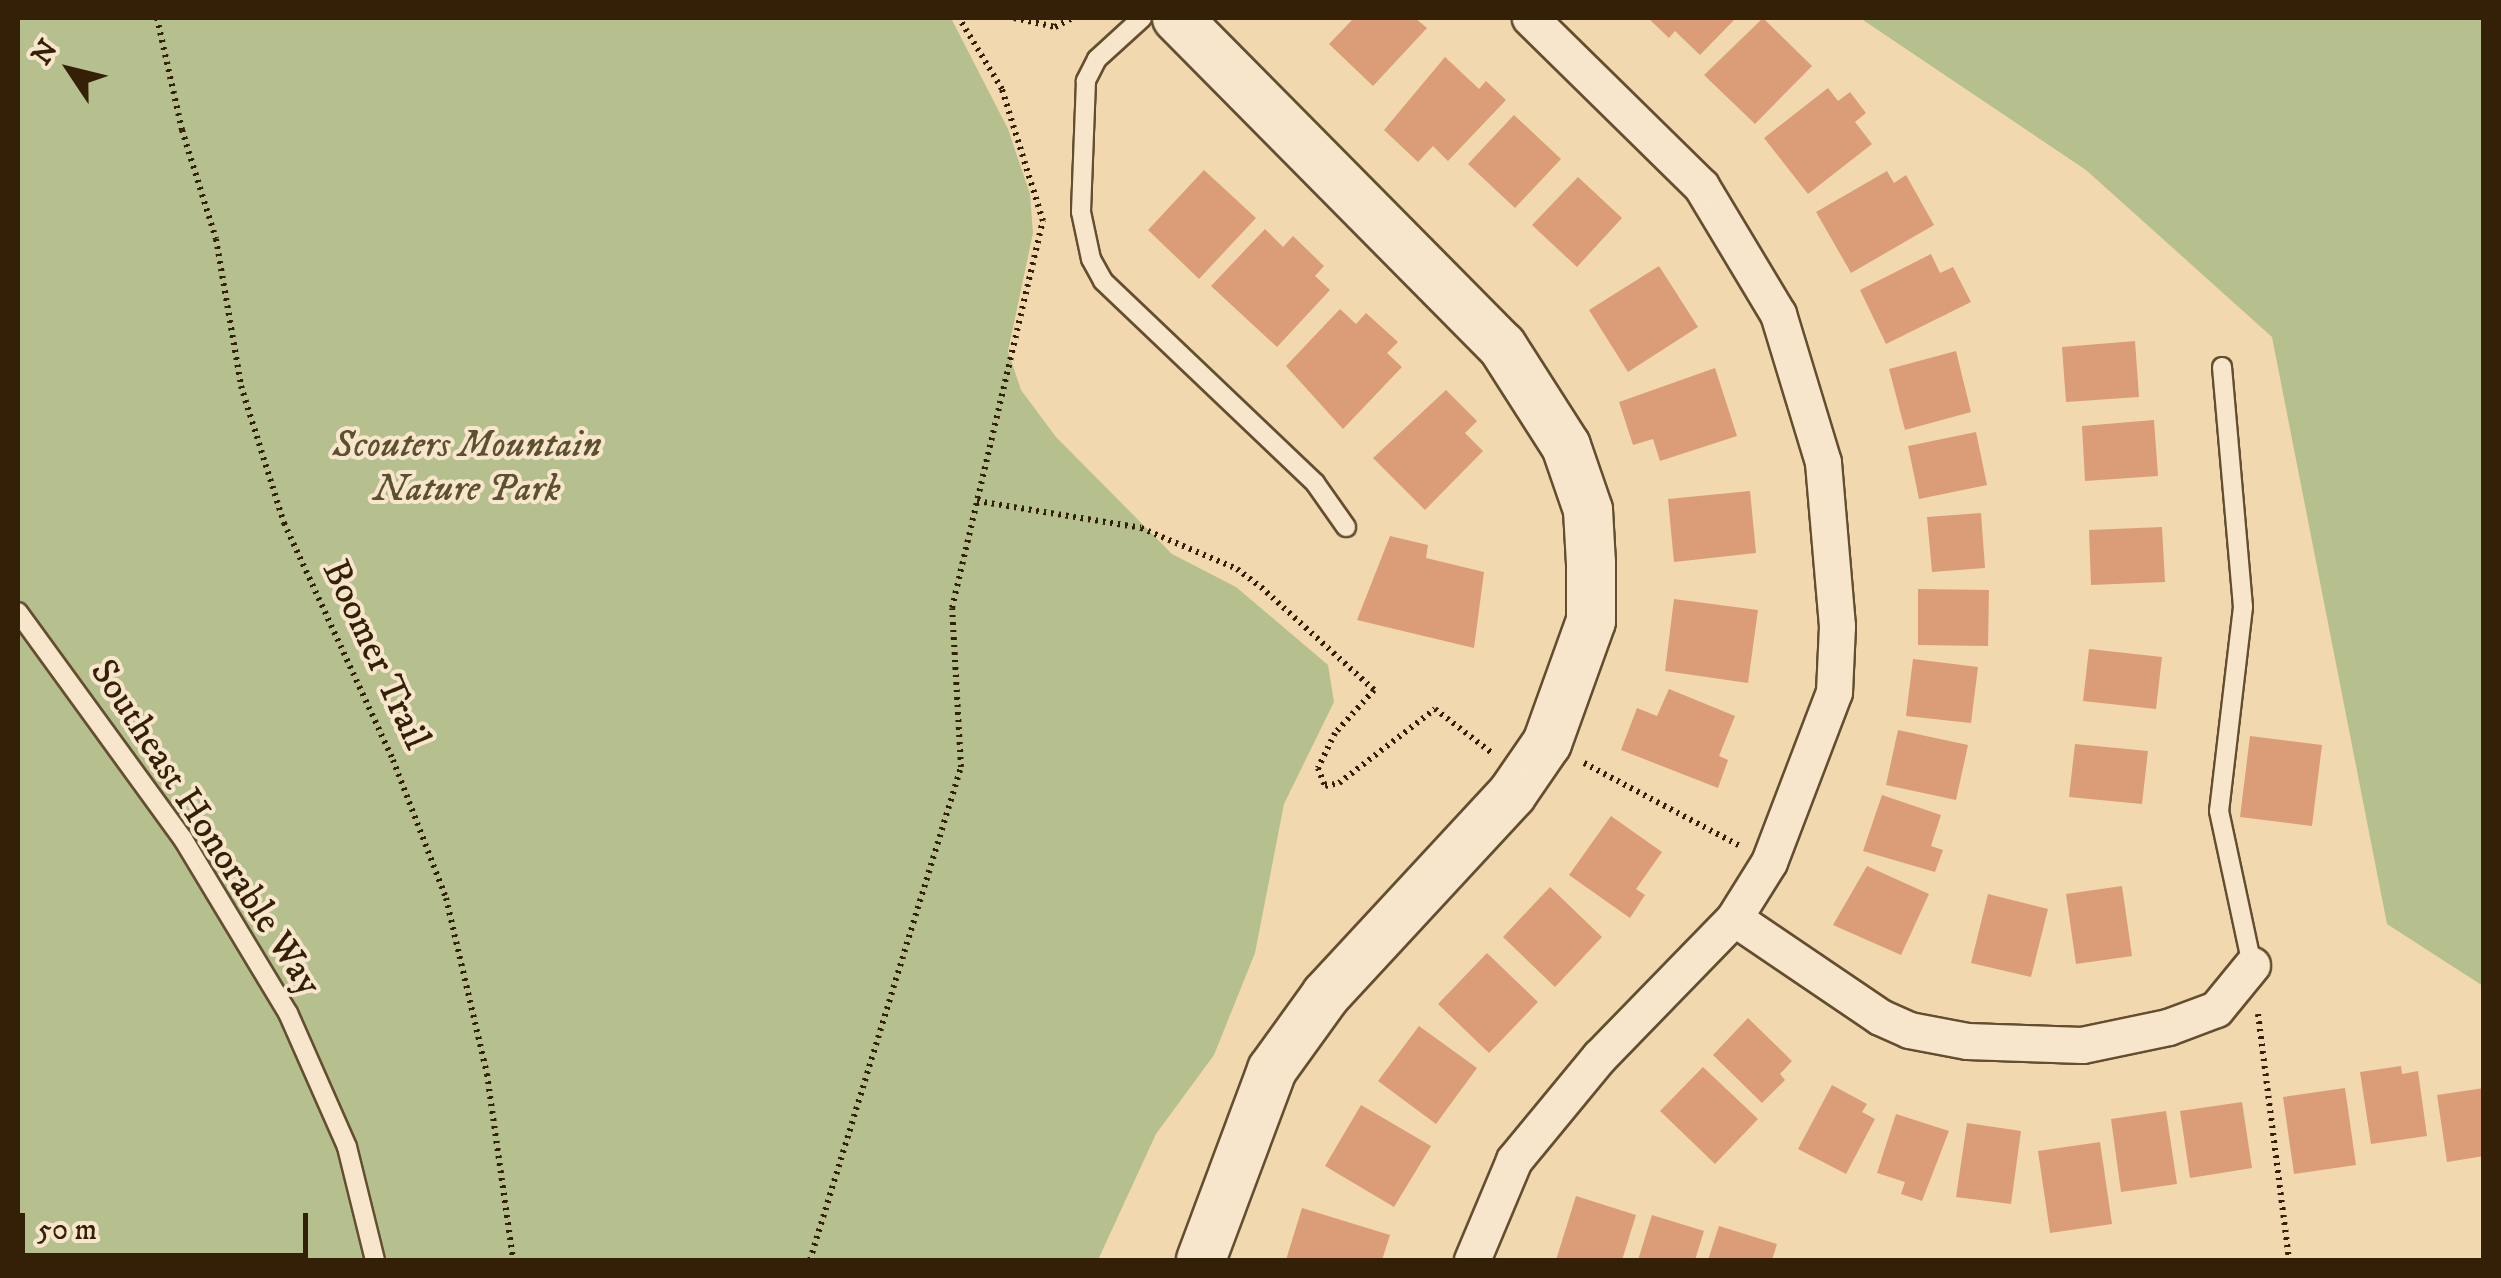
<!DOCTYPE html>
<html>
<head>
<meta charset="utf-8">
<style>
	body { margin:0 }
	#map { position:relative; width:2501px; height:1278px; overflow:hidden; background:#f2d8af; font-family:"IM FELL DW Pica",serif }
	div>[style] { position:absolute }
	.green>* { inset:0; background:#b6c08e }
	.building>* { inset:0; background:#da9d78 }
	.path>* { height:6px; margin-top:-3px; transform-origin:0; background:repeating-linear-gradient(90deg,#342006 0 2.5px,transparent 0 7.5px) }
	.roads { filter:drop-shadow(2px 0 #644e30) drop-shadow(-2px 0 #644e30) drop-shadow(0 2px #644e30) drop-shadow(0 -2px #644e30) }
	.lane>* { height:18px; margin:-9px; padding:0 9px; transform-origin:9px; border-radius:9px; background:#f7e6cb }
	.street>* { height:35px; margin:-17.5px; padding:0 17.5px; transform-origin:17.5px; border-radius:17.5px; background:#f7e6cb }
	.secondary>* { height:48px; margin:-24px; padding:0 24px; transform-origin:24px; border-radius:24px; background:#f7e6cb }
	span { translate:-50% -50%; white-space:nowrap; text-align:center; line-height:1.15; -webkit-text-stroke:8px #f7e6cb; paint-order:stroke }
	.park-label { font-size:38px; color:#5b502f; font-style:italic }
	.street-label { font-size:38px; color:#342006 }
	.frame { position:absolute; inset:0; border:20px solid #342006; pointer-events:none }
	.north { position:absolute; left:20px; top:20px; width:100px; height:100px; -webkit-text-stroke:8px #f7e6cb; paint-order:stroke; rotate:305deg; font-size:28px; font-weight:700; line-height:40px; text-align:center; color:#342006 }
	.north::after { content:''; display:block; margin:auto; width:35px; height:45px; background:#342006; clip-path:polygon(50% 0,100% 100%,50% 72%,0 100%) }
	.scale { position:absolute; left:20px; top:1213px; width:288px; height:45px; box-sizing:border-box; border:5px solid #342006; border-top:0; padding-left:12px; font-size:30px; line-height:35px; white-space:nowrap; color:#342006; -webkit-text-stroke:8px #f7e6cb; paint-order:stroke }
</style>
</head>
<body>
<div id="map">
	<div class="green">
		<div style="clip-path:polygon(18px 18px,951px 18px,1008px 129px,1030px 194px,1033px 233px,1008px 351px,1021px 390px,1056px 437px,1172px 554px,1236px 587px,1328px 665px,1334px 702px,1284px 804px,1255px 953px,1214px 1055px,1156px 1134px,1098px 1260px,18px 1260px)"></div>
		<div style="clip-path:polygon(1860px 18px,2483px 18px,2483px 986px,2387px 924px,2272px 337px,2086px 170px)"></div>
	</div>
	<div class="building">
		<div style="clip-path:polygon(1354px 18px,1415px 18px,1427px 28px,1373px 86px,1329px 44px)"></div>
		<div style="clip-path:polygon(1648px 18px,1736px 18px,1700px 55px,1675px 31px,1669px 38px)"></div>
		<div style="clip-path:polygon(1763px 18px,1812px 66px,1755px 124px,1704px 75px)"></div>
		<div style="clip-path:polygon(1445px 57px,1479px 89px,1486px 81px,1506px 100px,1448px 161px,1433px 146px,1418px 162px,1384px 130px)"></div>
		<div style="clip-path:polygon(1828px 88px,1838px 101px,1850px 92px,1866px 113px,1855px 122px,1872px 144px,1808px 194px,1764px 138px)"></div>
		<div style="clip-path:polygon(1514px 115px,1561px 159px,1515px 208px,1468px 164px)"></div>
		<div style="clip-path:polygon(1204px 170px,1256px 218px,1199px 279px,1148px 230px)"></div>
		<div style="clip-path:polygon(1887px 171px,1894px 183px,1906px 175px,1934px 225px,1851px 273px,1816px 212px)"></div>
		<div style="clip-path:polygon(1578px 177px,1622px 218px,1577px 267px,1532px 225px)"></div>
		<div style="clip-path:polygon(1265px 229px,1283px 247px,1293px 236px,1324px 266px,1315px 276px,1330px 290px,1277px 347px,1211px 286px)"></div>
		<div style="clip-path:polygon(1931px 254px,1940px 273px,1953px 267px,1971px 302px,1886px 344px,1860px 290px)"></div>
		<div style="clip-path:polygon(1659px 266px,1698px 327px,1628px 372px,1589px 310px)"></div>
		<div style="clip-path:polygon(1340px 309px,1356px 324px,1366px 313px,1398px 342px,1387px 353px,1402px 367px,1343px 429px,1286px 366px)"></div>
		<div style="clip-path:polygon(2135px 341px,2139px 397px,2066px 402px,2062px 347px)"></div>
		<div style="clip-path:polygon(1956px 351px,1971px 412px,1905px 430px,1889px 369px)"></div>
		<div style="clip-path:polygon(1715px 368px,1737px 436px,1660px 461px,1653px 439px,1633px 445px,1619px 402px)"></div>
		<div style="clip-path:polygon(1446px 390px,1477px 421px,1465px 433px,1483px 451px,1425px 510px,1373px 458px)"></div>
		<div style="clip-path:polygon(2154px 420px,2158px 476px,2085px 481px,2082px 426px)"></div>
		<div style="clip-path:polygon(1976px 432px,1987px 485px,1919px 499px,1908px 446px)"></div>
		<div style="clip-path:polygon(1750px 491px,1756px 553px,1674px 562px,1668px 499px)"></div>
		<div style="clip-path:polygon(1981px 513px,1985px 568px,1932px 572px,1927px 517px)"></div>
		<div style="clip-path:polygon(2162px 527px,2165px 582px,2091px 585px,2089px 530px)"></div>
		<div style="clip-path:polygon(1390px 536px,1428px 545px,1426px 558px,1484px 572px,1474px 648px,1357px 620px)"></div>
		<div style="clip-path:polygon(1918px 589px,1989px 590px,1988px 646px,1918px 645px)"></div>
		<div style="clip-path:polygon(1674px 599px,1758px 610px,1748px 683px,1665px 671px)"></div>
		<div style="clip-path:polygon(2089px 649px,2162px 657px,2156px 709px,2083px 701px)"></div>
		<div style="clip-path:polygon(1913px 659px,1978px 667px,1971px 723px,1906px 716px)"></div>
		<div style="clip-path:polygon(1669px 689px,1735px 716px,1719px 756px,1728px 760px,1718px 788px,1621px 750px,1637px 708px,1657px 716px)"></div>
		<div style="clip-path:polygon(1898px 730px,1968px 745px,1956px 800px,1886px 785px)"></div>
		<div style="clip-path:polygon(2250px 736px,2322px 745px,2312px 826px,2240px 817px)"></div>
		<div style="clip-path:polygon(2075px 744px,2148px 751px,2142px 804px,2069px 797px)"></div>
		<div style="clip-path:polygon(1882px 795px,1941px 815px,1931px 846px,1943px 850px,1935px 872px,1863px 851px)"></div>
		<div style="clip-path:polygon(1611px 816px,1662px 852px,1636px 889px,1645px 895px,1630px 918px,1569px 875px)"></div>
		<div style="clip-path:polygon(1867px 866px,1929px 894px,1901px 955px,1833px 925px)"></div>
		<div style="clip-path:polygon(2122px 886px,2132px 956px,2076px 964px,2066px 894px)"></div>
		<div style="clip-path:polygon(1550px 887px,1602px 937px,1555px 987px,1503px 937px)"></div>
		<div style="clip-path:polygon(1988px 894px,2048px 909px,2031px 977px,1971px 963px)"></div>
		<div style="clip-path:polygon(1487px 953px,1538px 1002px,1489px 1053px,1438px 1004px)"></div>
		<div style="clip-path:polygon(1748px 1018px,1792px 1061px,1780px 1074px,1785px 1080px,1762px 1103px,1713px 1055px)"></div>
		<div style="clip-path:polygon(1419px 1026px,1477px 1068px,1436px 1124px,1378px 1081px)"></div>
		<div style="clip-path:polygon(2401px 1066px,2402px 1074px,2418px 1071px,2427px 1136px,2371px 1144px,2360px 1072px)"></div>
		<div style="clip-path:polygon(1703px 1067px,1758px 1119px,1715px 1164px,1660px 1111px)"></div>
		<div style="clip-path:polygon(1832px 1085px,1867px 1104px,1862px 1112px,1875px 1119px,1846px 1174px,1798px 1149px)"></div>
		<div style="clip-path:polygon(2345px 1088px,2356px 1165px,2294px 1174px,2283px 1097px)"></div>
		<div style="clip-path:polygon(2484px 1088px,2484px 1156px,2447px 1162px,2437px 1095px)"></div>
		<div style="clip-path:polygon(2242px 1102px,2252px 1168px,2190px 1178px,2180px 1111px)"></div>
		<div style="clip-path:polygon(1361px 1105px,1431px 1146px,1394px 1207px,1325px 1166px)"></div>
		<div style="clip-path:polygon(2166px 1111px,2177px 1184px,2121px 1192px,2111px 1119px)"></div>
		<div style="clip-path:polygon(1896px 1114px,1949px 1131px,1922px 1201px,1901px 1194px,1905px 1182px,1877px 1173px)"></div>
		<div style="clip-path:polygon(1967px 1123px,2021px 1131px,2011px 1204px,1956px 1197px)"></div>
		<div style="clip-path:polygon(2100px 1142px,2112px 1224px,2050px 1233px,2038px 1151px)"></div>
		<div style="clip-path:polygon(1576px 1196px,1636px 1215px,1622px 1260px,1556px 1260px)"></div>
		<div style="clip-path:polygon(1302px 1208px,1390px 1235px,1382px 1260px,1286px 1260px)"></div>
		<div style="clip-path:polygon(1652px 1215px,1704px 1231px,1695px 1260px,1638px 1260px)"></div>
		<div style="clip-path:polygon(1719px 1226px,1777px 1244px,1772px 1260px,1708px 1260px)"></div>
	</div>
	<div class="path">
		<div style="left:157px;top:18px;width:115px;rotate:77.4deg"></div>
		<div style="left:182px;top:130px;width:114px;rotate:72.7deg"></div>
		<div style="left:216px;top:239px;width:149px;rotate:80.3deg"></div>
		<div style="left:241px;top:386px;width:144px;rotate:72.6deg"></div>
		<div style="left:284px;top:523px;width:261px;rotate:65.3deg"></div>
		<div style="left:393px;top:760px;width:148px;rotate:69deg"></div>
		<div style="left:446px;top:898px;width:181px;rotate:76.9deg"></div>
		<div style="left:487px;top:1074px;width:188px;rotate:82deg"></div>
		<div style="left:1014px;top:18px;width:42px;rotate:12.4deg"></div>
		<div style="left:1055px;top:27px;width:20px;rotate:-27deg"></div>
		<div style="left:977px;top:501px;width:166px;rotate:9.3deg"></div>
		<div style="left:1141px;top:528px;width:104px;rotate:23.1deg"></div>
		<div style="left:1237px;top:569px;width:30px;rotate:37deg"></div>
		<div style="left:1261px;top:587px;width:153px;rotate:42.3deg"></div>
		<div style="left:1374px;top:690px;width:58px;rotate:132.2deg"></div>
		<div style="left:1335px;top:733px;width:39px;rotate:116deg"></div>
		<div style="left:1318px;top:768px;width:19px;rotate:69deg"></div>
		<div style="left:1325px;top:786px;width:14px;rotate:-12deg"></div>
		<div style="left:1339px;top:783px;width:121px;rotate:-37.6deg"></div>
		<div style="left:1435px;top:709px;width:73px;rotate:37.8deg"></div>
		<div style="left:1584px;top:763px;width:177px;rotate:28deg"></div>
		<div style="left:2258px;top:1014px;width:248px;rotate:82.8deg"></div>
		<div style="left:810px;top:1260px;width:516px;rotate:-72.97deg"></div>
		<div style="left:961px;top:767px;width:159px;rotate:-93.2deg"></div>
		<div style="left:952px;top:608px;width:398px;rotate:-76.8deg"></div>
		<div style="left:1043px;top:221px;width:138px;rotate:-107.3deg"></div>
		<div style="left:1002px;top:89px;width:83px;rotate:-121.2deg"></div>
	</div>
	<div class="roads">
		<div class="lane">
			<div style="left:1142px;top:18px;width:61px;rotate:137.7deg"></div>
			<div style="left:1097px;top:59px;width:25px;rotate:117deg"></div>
			<div style="left:1086px;top:81px;width:131px;rotate:92.2deg"></div>
			<div style="left:1081px;top:212px;width:48px;rotate:78deg"></div>
			<div style="left:1091px;top:259px;width:25px;rotate:61deg"></div>
			<div style="left:1103px;top:281px;width:293px;rotate:43.6deg"></div>
			<div style="left:1315px;top:483px;width:54px;rotate:54.8deg"></div>
			<div style="left:2222px;top:367px;width:241px;rotate:85deg"></div>
			<div style="left:2243px;top:607px;width:205px;rotate:96.7deg"></div>
			<div style="left:2219px;top:811px;width:157px;rotate:77.9deg"></div>
			<div style="left:18px;top:612px;width:281px;rotate:54deg"></div>
			<div style="left:183px;top:839px;width:203px;rotate:58.9deg"></div>
			<div style="left:288px;top:1013px;width:146px;rotate:66.2deg"></div>
			<div style="left:347px;top:1147px;width:116px;rotate:76.1deg"></div>
		</div>
		<div class="street">
			<div style="left:1734px;top:918px;width:176px;rotate:34.1deg"></div>
			<div style="left:1880px;top:1017px;width:32px;rotate:24deg"></div>
			<div style="left:1909px;top:1030px;width:59px;rotate:10.7deg"></div>
			<div style="left:1967px;top:1041px;width:115px;rotate:2deg"></div>
			<div style="left:2082px;top:1045px;width:88px;rotate:-11.8deg"></div>
			<div style="left:2168px;top:1027px;width:51px;rotate:-20.6deg"></div>
			<div style="left:2216px;top:1009px;width:57px;rotate:-50.7deg"></div>
			<div style="left:1472px;top:1260px;width:108px;rotate:-67.2deg"></div>
			<div style="left:1514px;top:1160px;width:134px;rotate:-50.5deg"></div>
			<div style="left:1599px;top:1057px;width:194px;rotate:-45.8deg"></div>
			<div style="left:1734px;top:918px;width:66px;rotate:-58deg"></div>
			<div style="left:1769px;top:862px;width:182px;rotate:-69.1deg"></div>
			<div style="left:1834px;top:692px;width:66px;rotate:-87.4deg"></div>
			<div style="left:1837px;top:626px;width:165px;rotate:-94.9deg"></div>
			<div style="left:1823px;top:462px;width:155px;rotate:-106.9deg"></div>
			<div style="left:1778px;top:314px;width:149px;rotate:-121deg"></div>
			<div style="left:1701px;top:186px;width:240px;rotate:-135.5deg"></div>
		</div>
		<div class="secondary">
			<div style="left:1177px;top:18px;width:462px;rotate:45.3deg"></div>
			<div style="left:1502px;top:346px;width:119px;rotate:57.4deg"></div>
			<div style="left:1566px;top:446px;width:68px;rotate:71deg"></div>
			<div style="left:1588px;top:510px;width:53px;rotate:86.8deg"></div>
			<div style="left:1591px;top:563px;width:58px;rotate:90deg"></div>
			<div style="left:1591px;top:621px;width:130px;rotate:109.8deg"></div>
			<div style="left:1547px;top:743px;width:62px;rotate:124.5deg"></div>
			<div style="left:1512px;top:794px;width:274px;rotate:132.8deg"></div>
			<div style="left:1326px;top:995px;width:92px;rotate:125.8deg"></div>
			<div style="left:1272px;top:1070px;width:203px;rotate:110.5deg"></div>
		</div>
	</div>
	<div class="park-label">
		<span style="left:467px;top:468px">Scouters Mountain<br>Nature Park</span>
	</div>
	<div class="street-label">
		<span style="left:375px;top:655px;rotate:65deg">Boomer Trail</span>
		<span style="left:205px;top:828px;rotate:57deg">Southeast Honorable Way</span>
	</div>
	<div class="frame"></div>
	<div class="north">N</div>
	<div class="scale">50 m</div>
</div>
</body>
</html>
